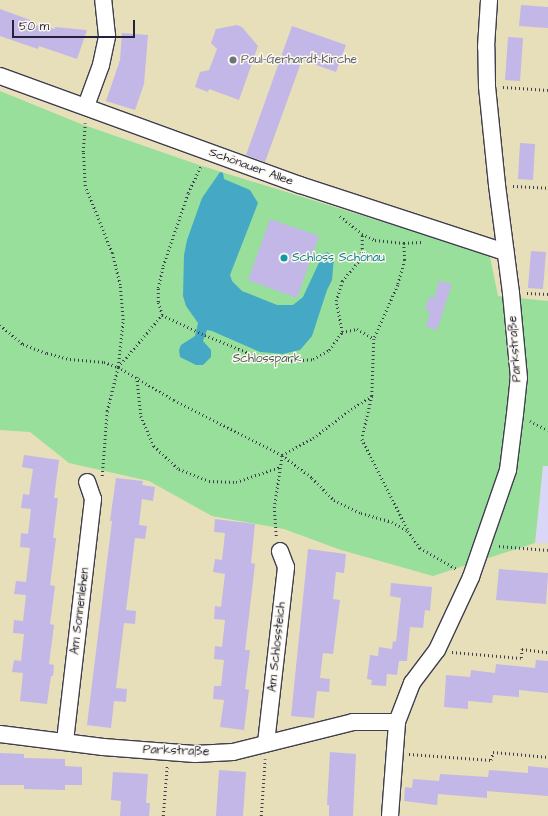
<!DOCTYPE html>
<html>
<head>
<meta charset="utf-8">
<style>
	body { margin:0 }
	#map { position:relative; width:548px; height:816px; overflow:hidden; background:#e7dfba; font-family:"Architects Daughter",sans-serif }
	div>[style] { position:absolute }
	.built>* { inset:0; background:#d9d6f7 }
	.green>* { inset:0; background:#97df9a }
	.water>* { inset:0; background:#45a8c4 }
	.building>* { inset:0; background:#c2b7e7 }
	.path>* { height:2.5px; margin-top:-1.25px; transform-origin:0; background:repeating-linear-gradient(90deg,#403e4e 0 1px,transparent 0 4px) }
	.roads { filter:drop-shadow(1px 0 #403e4e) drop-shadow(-1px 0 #403e4e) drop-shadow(0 1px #403e4e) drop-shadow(0 -1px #403e4e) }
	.minor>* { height:16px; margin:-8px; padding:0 8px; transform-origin:8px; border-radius:8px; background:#fff }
	.dots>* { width:11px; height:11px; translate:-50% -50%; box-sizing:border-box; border:2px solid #fbf7ec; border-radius:50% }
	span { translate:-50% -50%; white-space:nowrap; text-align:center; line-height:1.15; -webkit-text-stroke:3px #fbf7ec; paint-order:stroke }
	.worship-label { font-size:12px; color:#5b616d }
	.left { translate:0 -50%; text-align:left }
	.street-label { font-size:12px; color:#22223b }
	.culture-label { font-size:12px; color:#0d838f }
	.park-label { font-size:12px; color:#455b58 }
	.scale { position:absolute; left:12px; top:20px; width:123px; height:18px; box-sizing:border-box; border:2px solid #22223b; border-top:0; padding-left:5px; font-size:12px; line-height:14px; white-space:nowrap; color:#22223b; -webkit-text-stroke:3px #fbf7ec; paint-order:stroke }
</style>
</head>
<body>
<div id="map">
	<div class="built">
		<div style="clip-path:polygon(543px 466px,548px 466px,548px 543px,535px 543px)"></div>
	</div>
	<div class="green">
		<div style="clip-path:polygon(0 91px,81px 124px,199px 165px,409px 230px,489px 252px,498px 296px,548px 301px,548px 466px,543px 466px,535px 543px,433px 576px,341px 550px,284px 529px,212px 516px,149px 481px,69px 463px,30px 432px,0 430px)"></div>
	</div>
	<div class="water">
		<div style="clip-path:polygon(220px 172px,223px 173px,224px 179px,250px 190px,258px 203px,230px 275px,232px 281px,242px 291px,277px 305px,293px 305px,303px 297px,323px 254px,327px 252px,334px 257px,332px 280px,327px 290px,312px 336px,300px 350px,283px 354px,260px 352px,212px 331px,207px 330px,203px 341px,211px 350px,211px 357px,203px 365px,196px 365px,180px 357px,179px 350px,181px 345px,195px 336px,198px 323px,186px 306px,183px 296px,184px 255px,187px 240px,202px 198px)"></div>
	</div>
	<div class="building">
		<div style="clip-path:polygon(521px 5px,548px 7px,548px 28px,519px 26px)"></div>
		<div style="clip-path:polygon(0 9px,33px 21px,34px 25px,55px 29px,55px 27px,87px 30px,77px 59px,39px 46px,38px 49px,0 36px)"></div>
		<div style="clip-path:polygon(237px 25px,242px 27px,258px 46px,239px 100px,209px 89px,208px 92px,195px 87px,200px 72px,209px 70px,217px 49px,211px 43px,216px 29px)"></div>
		<div style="clip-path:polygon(292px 26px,346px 45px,336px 72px,302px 60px,265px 162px,246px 155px)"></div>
		<div style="clip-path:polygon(122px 33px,148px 35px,144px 84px,135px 110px,106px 101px,120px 60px)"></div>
		<div style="clip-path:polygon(508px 37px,523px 38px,520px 81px,505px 80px)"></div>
		<div style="clip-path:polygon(520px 143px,535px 144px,533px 180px,518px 179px)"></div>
		<div style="clip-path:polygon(270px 219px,319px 236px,297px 298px,248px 280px)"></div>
		<div style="clip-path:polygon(531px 251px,546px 252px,543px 289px,528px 288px)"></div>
		<div style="clip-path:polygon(439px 281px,452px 284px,437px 330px,426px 327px,430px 312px,425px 310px,429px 297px,434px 298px)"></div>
		<div style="clip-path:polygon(24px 455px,59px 460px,54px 498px,58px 498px,53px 538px,56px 538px,50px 585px,55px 586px,50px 624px,54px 625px,49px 664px,54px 665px,53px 676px,51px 676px,47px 704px,20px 701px,23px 673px,12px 672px,14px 660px,21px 661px,24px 634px,13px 633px,14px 620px,23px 621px,26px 595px,14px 594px,16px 581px,26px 582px,30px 548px,20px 547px,21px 533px,28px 534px,31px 509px,21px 508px,23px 494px,29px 495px,33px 469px,22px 467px)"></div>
		<div style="clip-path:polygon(116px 478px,143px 481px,142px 485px,155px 487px,153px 501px,142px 499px,139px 525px,147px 526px,145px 539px,135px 538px,126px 610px,136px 611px,135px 624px,124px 623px,116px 688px,127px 689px,126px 702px,114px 701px,111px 728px,87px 725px,112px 521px,110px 521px)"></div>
		<div style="clip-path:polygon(215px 519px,255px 524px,251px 563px,255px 564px,245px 650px,250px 650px,245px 689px,249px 690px,244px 730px,220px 727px,224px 700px,213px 699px,214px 686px,221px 686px,224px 660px,214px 659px,215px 646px,222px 647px,225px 620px,214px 619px,215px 606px,221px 607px,225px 574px,213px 572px,215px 559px,222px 560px,225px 533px,214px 532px)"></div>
		<div style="clip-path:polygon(308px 549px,346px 554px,344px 573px,336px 572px,333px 599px,340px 600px,333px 654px,323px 653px,320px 678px,330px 679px,329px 692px,317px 691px,314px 718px,291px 716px)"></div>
		<div style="clip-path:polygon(499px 569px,548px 573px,546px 604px,496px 600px)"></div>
		<div style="clip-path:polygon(391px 583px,432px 587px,430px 611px,425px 610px,423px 628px,410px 627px,407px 661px,399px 661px,397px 675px,387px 674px,386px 686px,371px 685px,372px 680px,367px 679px,370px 655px,378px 656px,379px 647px,392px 649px,393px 641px,396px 642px,401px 598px,390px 596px)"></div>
		<div style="clip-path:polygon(536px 660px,548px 661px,548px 693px,519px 690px,519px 697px,493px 695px,492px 703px,468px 701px,468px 709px,444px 707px,446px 675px,470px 677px,471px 670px,495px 673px,496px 664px,535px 668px)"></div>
		<div style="clip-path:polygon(330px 752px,356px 754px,353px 816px,329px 816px,329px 805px,327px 805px)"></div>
		<div style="clip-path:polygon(0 753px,24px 754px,24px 758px,65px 759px,65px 766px,82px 767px,82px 785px,65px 785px,65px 790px,24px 789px,24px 785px,0 785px)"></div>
		<div style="clip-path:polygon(528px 766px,548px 768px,548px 796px,487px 791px,487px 798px,438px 794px,437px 805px,404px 801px,405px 787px,412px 788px,413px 779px,439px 781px,440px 774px,488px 777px,489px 770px,528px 773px)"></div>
		<div style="clip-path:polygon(219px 770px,246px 772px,243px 816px,216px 816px)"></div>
		<div style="clip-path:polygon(113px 772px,148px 774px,146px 803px,150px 803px,149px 816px,120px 816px,121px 801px,111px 800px)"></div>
	</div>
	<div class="path">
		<div style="left:503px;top:87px;width:45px;rotate:3.8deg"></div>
		<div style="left:513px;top:186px;width:35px;rotate:3deg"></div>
		<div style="left:340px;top:216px;width:28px;rotate:39deg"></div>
		<div style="left:362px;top:234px;width:14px;rotate:25deg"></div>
		<div style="left:375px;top:240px;width:29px;rotate:6deg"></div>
		<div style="left:404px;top:243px;width:17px;rotate:-3deg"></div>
		<div style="left:404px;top:243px;width:17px;rotate:87deg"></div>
		<div style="left:405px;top:260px;width:26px;rotate:106deg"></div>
		<div style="left:398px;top:285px;width:59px;rotate:114deg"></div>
		<div style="left:374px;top:339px;width:57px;rotate:92deg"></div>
		<div style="left:372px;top:396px;width:44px;rotate:103.1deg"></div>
		<div style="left:362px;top:439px;width:102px;rotate:63.2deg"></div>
		<div style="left:527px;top:293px;width:21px;rotate:3deg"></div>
		<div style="left:162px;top:315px;width:47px;rotate:24.9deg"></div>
		<div style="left:205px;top:335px;width:63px;rotate:22.5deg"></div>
		<div style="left:263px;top:359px;width:24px;rotate:5deg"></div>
		<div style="left:287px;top:361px;width:26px;rotate:-4deg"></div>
		<div style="left:313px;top:359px;width:18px;rotate:-29deg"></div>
		<div style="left:329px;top:350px;width:22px;rotate:-54deg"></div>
		<div style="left:342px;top:332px;width:15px;rotate:-11deg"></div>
		<div style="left:357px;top:329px;width:20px;rotate:30deg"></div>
		<div style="left:0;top:325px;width:30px;rotate:40deg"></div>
		<div style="left:23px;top:344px;width:26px;rotate:21deg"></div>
		<div style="left:47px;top:353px;width:24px;rotate:15deg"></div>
		<div style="left:70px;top:359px;width:34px;rotate:5deg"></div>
		<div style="left:104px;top:362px;width:15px;rotate:20deg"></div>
		<div style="left:118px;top:367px;width:47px;rotate:-83.9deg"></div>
		<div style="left:123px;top:320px;width:35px;rotate:-95deg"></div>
		<div style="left:120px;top:285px;width:33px;rotate:-104deg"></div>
		<div style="left:112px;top:253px;width:72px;rotate:-111.9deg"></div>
		<div style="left:85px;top:186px;width:34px;rotate:-93deg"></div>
		<div style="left:83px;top:152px;width:29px;rotate:-86deg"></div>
		<div style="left:342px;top:332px;width:32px;rotate:-101deg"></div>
		<div style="left:336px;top:301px;width:21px;rotate:-73deg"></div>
		<div style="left:342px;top:281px;width:26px;rotate:-50deg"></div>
		<div style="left:359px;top:261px;width:12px;rotate:-76deg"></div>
		<div style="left:362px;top:249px;width:15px;rotate:-90deg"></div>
		<div style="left:118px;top:367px;width:65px;rotate:30.5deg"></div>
		<div style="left:174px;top:400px;width:121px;rotate:27deg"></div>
		<div style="left:282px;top:455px;width:38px;rotate:37deg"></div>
		<div style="left:312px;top:478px;width:31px;rotate:45deg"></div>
		<div style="left:334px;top:500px;width:30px;rotate:26deg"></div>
		<div style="left:361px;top:513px;width:32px;rotate:16deg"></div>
		<div style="left:392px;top:522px;width:18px;rotate:29deg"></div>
		<div style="left:408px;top:531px;width:21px;rotate:55deg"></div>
		<div style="left:420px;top:548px;width:43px;rotate:29.6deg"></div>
		<div style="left:137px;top:377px;width:39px;rotate:84deg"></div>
		<div style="left:141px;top:416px;width:33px;rotate:67deg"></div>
		<div style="left:154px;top:446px;width:34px;rotate:43deg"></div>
		<div style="left:179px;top:469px;width:32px;rotate:22deg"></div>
		<div style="left:209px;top:481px;width:27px;rotate:2deg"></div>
		<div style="left:236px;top:482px;width:46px;rotate:-18.8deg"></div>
		<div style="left:530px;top:421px;width:20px;rotate:27deg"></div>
		<div style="left:102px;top:476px;width:65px;rotate:-85.6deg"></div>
		<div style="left:107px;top:411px;width:45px;rotate:-76deg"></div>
		<div style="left:118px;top:367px;width:68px;rotate:-49.8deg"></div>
		<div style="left:162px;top:315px;width:14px;rotate:-107deg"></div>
		<div style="left:158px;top:302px;width:14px;rotate:-90deg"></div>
		<div style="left:158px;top:288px;width:23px;rotate:-77deg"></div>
		<div style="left:163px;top:266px;width:77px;rotate:-71.1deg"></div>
		<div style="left:188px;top:193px;width:31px;rotate:-65deg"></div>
		<div style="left:276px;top:536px;width:28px;rotate:-94deg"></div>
		<div style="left:274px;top:508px;width:54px;rotate:-81.4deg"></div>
		<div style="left:282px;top:455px;width:35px;rotate:-29deg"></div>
		<div style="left:313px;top:438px;width:48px;rotate:-37.3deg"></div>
		<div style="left:351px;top:409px;width:25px;rotate:-32deg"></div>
		<div style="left:499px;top:546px;width:49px;rotate:4.7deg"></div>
		<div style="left:452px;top:652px;width:69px;rotate:5deg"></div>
		<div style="left:521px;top:658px;width:9px;rotate:-84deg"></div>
		<div style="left:522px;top:649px;width:26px;rotate:7deg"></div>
		<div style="left:409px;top:754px;width:82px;rotate:4.2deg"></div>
		<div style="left:491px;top:760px;width:8px;rotate:-76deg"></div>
		<div style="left:493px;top:752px;width:55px;rotate:5.2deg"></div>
		<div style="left:163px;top:816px;width:50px;rotate:-85.4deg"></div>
		<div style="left:261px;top:816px;width:57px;rotate:-86deg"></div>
	</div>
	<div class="roads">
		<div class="minor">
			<div style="left:0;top:76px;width:319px;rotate:20deg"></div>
			<div style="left:300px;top:185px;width:216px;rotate:18.1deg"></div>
			<div style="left:86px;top:106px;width:44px;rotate:-69.9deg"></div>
			<div style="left:101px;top:65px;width:30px;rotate:-78deg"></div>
			<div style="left:107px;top:36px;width:36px;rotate:-96deg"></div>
			<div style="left:0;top:734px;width:104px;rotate:7.2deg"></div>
			<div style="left:103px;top:747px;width:92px;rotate:4.4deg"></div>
			<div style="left:195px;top:754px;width:38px;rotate:-3deg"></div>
			<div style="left:233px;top:752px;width:124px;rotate:-14deg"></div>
			<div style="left:353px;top:722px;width:44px"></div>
			<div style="left:65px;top:741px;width:244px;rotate:-83.4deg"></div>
			<div style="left:93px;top:499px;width:18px;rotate:-109deg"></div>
			<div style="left:266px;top:743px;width:177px;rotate:-83.5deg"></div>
			<div style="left:286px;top:567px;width:17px;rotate:-111deg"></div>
			<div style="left:390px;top:816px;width:94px;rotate:-85.7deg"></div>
			<div style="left:397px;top:722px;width:42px;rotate:-69deg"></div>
			<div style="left:412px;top:683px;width:41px;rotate:-52.9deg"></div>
			<div style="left:437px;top:650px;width:81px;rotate:-65deg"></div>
			<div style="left:471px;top:577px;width:113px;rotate:-70.9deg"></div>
			<div style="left:508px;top:470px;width:56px;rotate:-82.9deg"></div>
			<div style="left:515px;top:414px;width:36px;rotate:-84deg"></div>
			<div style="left:519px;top:378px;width:85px;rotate:-95.4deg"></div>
			<div style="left:511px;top:293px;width:109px;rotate:-97.4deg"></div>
			<div style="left:497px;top:185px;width:100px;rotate:-95.8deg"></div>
			<div style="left:487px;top:86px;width:39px;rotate:-91deg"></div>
			<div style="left:486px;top:47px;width:47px;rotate:-86.3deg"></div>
		</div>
	</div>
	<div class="dots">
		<div style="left:233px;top:60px;background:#6b7280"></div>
		<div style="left:284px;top:258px;background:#0f9aa8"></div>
	</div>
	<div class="worship-label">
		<span class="left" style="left:241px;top:60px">Paul-Gerhardt-Kirche</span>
	</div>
	<div class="street-label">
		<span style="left:251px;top:167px;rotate:20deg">Schönauer Allee</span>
		<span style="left:515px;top:349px;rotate:-94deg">Parkstraße</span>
		<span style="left:80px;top:611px;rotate:-83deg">Am Sonnenlehen</span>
		<span style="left:277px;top:647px;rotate:-84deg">Am Schlossteich</span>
		<span style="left:176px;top:751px;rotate:2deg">Parkstraße</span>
	</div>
	<div class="culture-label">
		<span class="left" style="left:292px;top:258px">Schloss Schönau</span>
	</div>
	<div class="park-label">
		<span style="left:267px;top:359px">Schlosspark</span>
	</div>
	<div class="scale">50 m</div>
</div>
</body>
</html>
